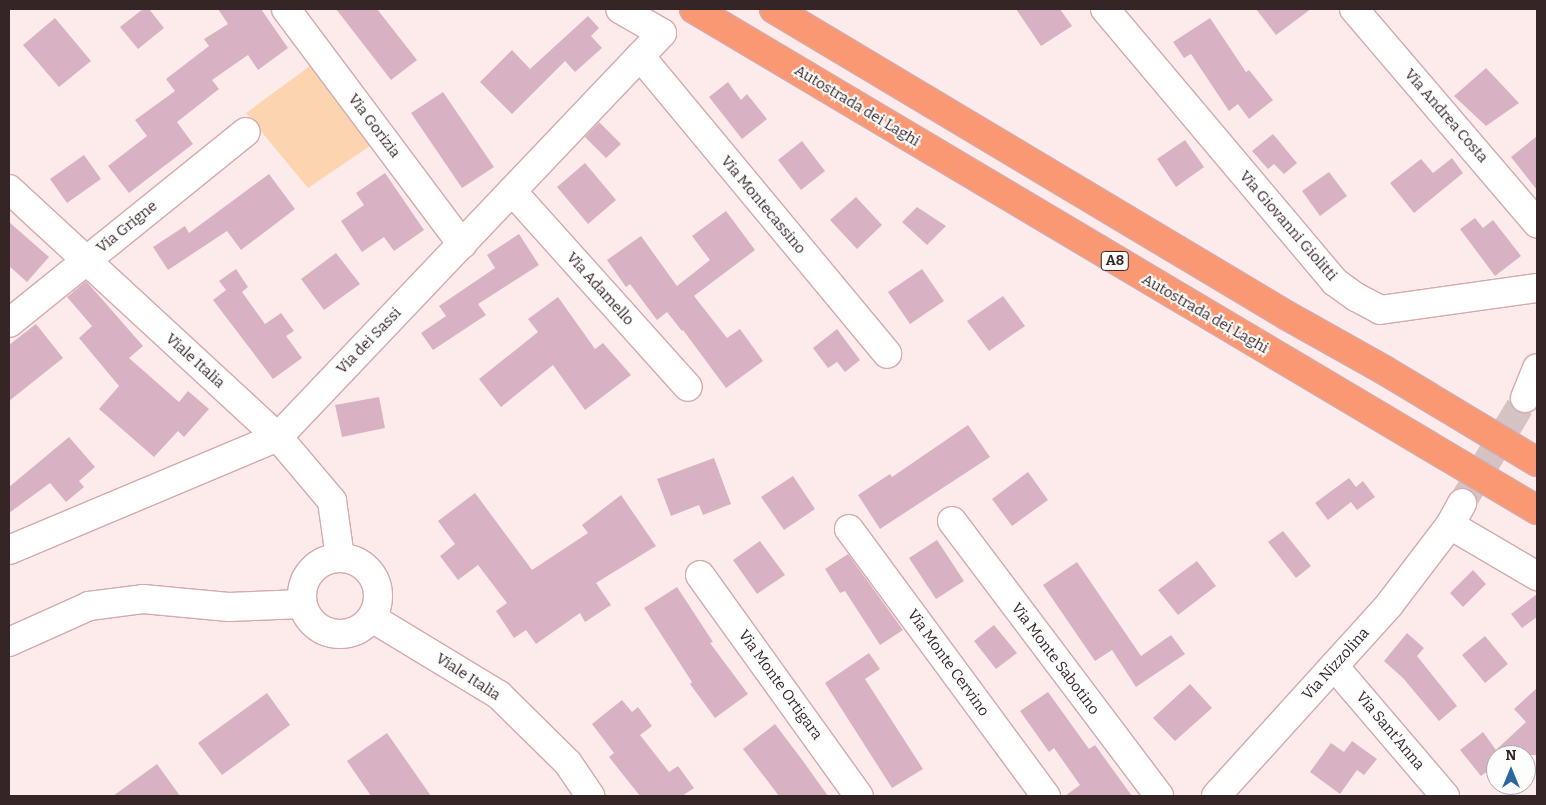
<!DOCTYPE html>
<html>
<head>
<meta charset="utf-8">
<style>
	body { margin:0 }
	#map { position:relative; width:1546px; height:805px; overflow:hidden; background:#fdebec; font-family:Bitter,serif }
	div>[style] { position:absolute }
	.green>* { inset:0; background:#fcd5b0 }
	.building>* { inset:0; background:#d8b2c2 }
	.minor-tunnel>* { height:28px; margin-top:-14px; transform-origin:0; background:repeating-linear-gradient(90deg,#d5c3c4 0 28px,transparent 0 42px) }
	.roads { filter:drop-shadow(1px 0 #d5aaac) drop-shadow(-1px 0 #d5aaac) drop-shadow(0 1px #d5aaac) drop-shadow(0 -1px #d5aaac) }
	.minor>* { height:28px; margin:-14px; padding:0 14px; transform-origin:14px; border-radius:14px; background:#fff }
	.minor>.ring { margin:-14px; padding:0; box-sizing:content-box; background:none; border:28px solid #fff; border-radius:50% }
	.motorway>* { height:28px; margin:-14px; padding:0 14px; transform-origin:14px; border-radius:14px; background:#fa9873 }
	span { translate:-50% -50%; white-space:nowrap; text-align:center; line-height:1.15; -webkit-text-stroke:4px #fdfdfd; paint-order:stroke }
	.shield-label span { padding:1px 4px; background:#fdfdfd; border:1px solid; border-radius:4px; -webkit-text-stroke-width:0 }
	.shield-label { font-size:14px; color:#352526; font-weight:700 }
	.street-label { font-size:15px; color:#352526 }
	.frame { position:absolute; inset:0; border:10px solid #352526; pointer-events:none }
	.north { position:absolute; left:1486px; top:745px; width:50px; height:50px; box-sizing:border-box; background:#fdfdfd; border:1px solid #ada7a7; border-radius:50%; rotate:0deg; font-size:14px; font-weight:700; line-height:20px; text-align:center; color:#352526 }
	.north::after { content:''; display:block; margin:auto; width:18px; height:22px; background:#2c689f; clip-path:polygon(50% 0,100% 100%,50% 72%,0 100%) }
</style>
</head>
<body>
<div id="map">
	<div class="green">
		<div style="clip-path:polygon(314px 63px,373px 144px,308px 188px,246px 113px)"></div>
	</div>
	<div class="building">
		<div style="clip-path:polygon(143px 9px,149px 9px,164px 28px,138px 49px,120px 27px)"></div>
		<div style="clip-path:polygon(218px 9px,261px 9px,288px 48px,258px 70px,248px 55px,212px 80px,219px 89px,177px 122px,193px 144px,129px 193px,108px 166px,147px 136px,135px 120px,175px 91px,166px 79px,209px 46px,204px 39px,228px 24px)"></div>
		<div style="clip-path:polygon(336px 9px,377px 9px,417px 60px,391px 80px)"></div>
		<div style="clip-path:polygon(1016px 9px,1060px 9px,1072px 26px,1041px 46px)"></div>
		<div style="clip-path:polygon(1256px 9px,1311px 9px,1276px 35px)"></div>
		<div style="clip-path:polygon(588px 16px,599px 28px,591px 36px,602px 48px,575px 72px,565px 61px,512px 114px,480px 82px,512px 50px,530px 69px)"></div>
		<div style="clip-path:polygon(55px 18px,91px 61px,59px 87px,23px 45px)"></div>
		<div style="clip-path:polygon(1210px 18px,1246px 72px,1249px 70px,1273px 100px,1249px 119px,1238px 104px,1229px 111px,1191px 54px,1184px 58px,1173px 42px)"></div>
		<div style="clip-path:polygon(1486px 68px,1519px 103px,1486px 126px,1454px 96px)"></div>
		<div style="clip-path:polygon(728px 82px,741px 100px,747px 94px,767px 119px,742px 139px,709px 97px)"></div>
		<div style="clip-path:polygon(443px 92px,494px 167px,462px 188px,411px 113px)"></div>
		<div style="clip-path:polygon(599px 122px,621px 144px,606px 158px,585px 137px)"></div>
		<div style="clip-path:polygon(1273px 134px,1297px 163px,1284px 174px,1274px 164px,1268px 169px,1252px 151px)"></div>
		<div style="clip-path:polygon(1537px 136px,1537px 190px,1511px 157px)"></div>
		<div style="clip-path:polygon(1185px 140px,1204px 167px,1176px 187px,1157px 159px)"></div>
		<div style="clip-path:polygon(802px 141px,825px 171px,801px 190px,778px 160px)"></div>
		<div style="clip-path:polygon(84px 155px,101px 179px,67px 203px,50px 179px)"></div>
		<div style="clip-path:polygon(1452px 158px,1463px 173px,1414px 213px,1390px 183px,1421px 159px,1433px 173px)"></div>
		<div style="clip-path:polygon(585px 163px,616px 200px,588px 224px,557px 187px)"></div>
		<div style="clip-path:polygon(1329px 172px,1347px 196px,1320px 216px,1302px 191px)"></div>
		<div style="clip-path:polygon(385px 173px,424px 230px,394px 251px,384px 237px,362px 252px,341px 221px,364px 205px,356px 193px)"></div>
		<div style="clip-path:polygon(269px 174px,295px 209px,241px 250px,227px 231px,168px 270px,153px 247px,185px 226px,189px 233px)"></div>
		<div style="clip-path:polygon(856px 197px,882px 225px,857px 249px,830px 220px)"></div>
		<div style="clip-path:polygon(917px 207px,946px 226px,927px 245px,902px 222px)"></div>
		<div style="clip-path:polygon(726px 211px,755px 250px,694px 296px,727px 338px,740px 329px,763px 361px,726px 388px,683px 330px,682px 331px,667px 312px,657px 320px,630px 284px,626px 287px,607px 260px,641px 236px,677px 286px,710px 260px,692px 236px)"></div>
		<div style="clip-path:polygon(1475px 218px,1483px 228px,1493px 220px,1521px 256px,1495px 276px,1460px 229px)"></div>
		<div style="clip-path:polygon(9px 222px,49px 257px,27px 282px,9px 266px)"></div>
		<div style="clip-path:polygon(519px 234px,539px 265px,478px 304px,486px 315px,433px 350px,421px 333px,446px 316px,439px 306px,495px 268px,487px 255px)"></div>
		<div style="clip-path:polygon(336px 253px,360px 284px,324px 310px,301px 279px)"></div>
		<div style="clip-path:polygon(236px 269px,248px 287px,242px 292px,265px 324px,281px 313px,294px 331px,286px 336px,302px 358px,273px 379px,213px 300px,226px 290px,219px 281px)"></div>
		<div style="clip-path:polygon(922px 269px,944px 301px,910px 324px,888px 292px)"></div>
		<div style="clip-path:polygon(86px 281px,143px 346px,129px 358px,179px 402px,188px 391px,209px 409px,184px 437px,178px 431px,154px 457px,99px 409px,119px 386px,79px 338px,92px 326px,67px 297px)"></div>
		<div style="clip-path:polygon(1003px 296px,1025px 326px,989px 351px,967px 321px)"></div>
		<div style="clip-path:polygon(558px 297px,595px 349px,603px 343px,631px 375px,585px 410px,553px 365px,501px 407px,479px 379px,538px 332px,528px 319px)"></div>
		<div style="clip-path:polygon(36px 324px,63px 358px,9px 401px,9px 345px)"></div>
		<div style="clip-path:polygon(837px 329px,860px 360px,845px 372px,837px 362px,828px 368px,813px 348px)"></div>
		<div style="clip-path:polygon(379px 397px,385px 428px,342px 437px,335px 405px)"></div>
		<div style="clip-path:polygon(968px 425px,990px 457px,880px 529px,858px 495px,890px 474px,892px 477px)"></div>
		<div style="clip-path:polygon(69px 437px,95px 467px,79px 481px,84px 487px,66px 502px,50px 483px,9px 513px,9px 487px)"></div>
		<div style="clip-path:polygon(714px 458px,731px 504px,703px 515px,699px 505px,671px 516px,657px 479px)"></div>
		<div style="clip-path:polygon(1028px 472px,1048px 500px,1012px 526px,992px 499px)"></div>
		<div style="clip-path:polygon(793px 476px,815px 509px,784px 530px,761px 497px)"></div>
		<div style="clip-path:polygon(1349px 478px,1356px 487px,1363px 481px,1375px 497px,1357px 510px,1351px 502px,1328px 520px,1315px 503px)"></div>
		<div style="clip-path:polygon(475px 493px,532px 570px,588px 533px,582px 525px,621px 495px,656px 546px,596px 583px,611px 605px,585px 622px,580px 613px,536px 644px,526px 630px,514px 638px,496px 611px,507px 603px,478px 565px,458px 580px,440px 556px,455px 544px,438px 521px)"></div>
		<div style="clip-path:polygon(1283px 531px,1311px 566px,1296px 578px,1268px 542px)"></div>
		<div style="clip-path:polygon(937px 540px,964px 581px,936px 599px,909px 558px)"></div>
		<div style="clip-path:polygon(760px 541px,785px 575px,757px 594px,733px 560px)"></div>
		<div style="clip-path:polygon(848px 554px,903px 630px,880px 645px,845px 591px,840px 593px,825px 569px)"></div>
		<div style="clip-path:polygon(1197px 561px,1216px 586px,1178px 615px,1158px 590px)"></div>
		<div style="clip-path:polygon(1077px 562px,1141px 656px,1171px 635px,1185px 654px,1136px 687px,1112px 650px,1095px 661px,1043px 585px)"></div>
		<div style="clip-path:polygon(1473px 570px,1486px 584px,1463px 607px,1450px 593px)"></div>
		<div style="clip-path:polygon(677px 587px,713px 642px,710px 643px,748px 694px,715px 718px,690px 684px,692px 682px,644px 608px)"></div>
		<div style="clip-path:polygon(1537px 594px,1537px 617px,1522px 628px,1511px 614px)"></div>
		<div style="clip-path:polygon(994px 625px,1017px 653px,996px 669px,974px 641px)"></div>
		<div style="clip-path:polygon(1407px 633px,1424px 648px,1417px 656px,1457px 706px,1439px 721px,1403px 678px,1384px 661px)"></div>
		<div style="clip-path:polygon(1485px 636px,1508px 664px,1485px 683px,1462px 655px)"></div>
		<div style="clip-path:polygon(869px 653px,880px 669px,865px 679px,923px 769px,892px 788px,825px 683px)"></div>
		<div style="clip-path:polygon(1190px 684px,1212px 708px,1175px 741px,1153px 718px)"></div>
		<div style="clip-path:polygon(1537px 688px,1537px 755px,1496px 755px,1496px 765px,1481px 776px,1460px 750px,1483px 732px,1496px 750px,1526px 722px,1514px 709px)"></div>
		<div style="clip-path:polygon(1048px 692px,1089px 749px,1095px 745px,1132px 796px,1065px 796px,1080px 785px,1054px 748px,1049px 752px,1020px 711px)"></div>
		<div style="clip-path:polygon(267px 693px,290px 725px,222px 775px,198px 743px)"></div>
		<div style="clip-path:polygon(622px 700px,632px 712px,638px 707px,652px 726px,640px 735px,669px 772px,678px 766px,694px 788px,682px 796px,640px 796px,609px 757px,614px 753px,592px 724px)"></div>
		<div style="clip-path:polygon(775px 724px,803px 761px,828px 796px,779px 796px,743px 749px)"></div>
		<div style="clip-path:polygon(387px 733px,431px 796px,371px 796px,347px 761px)"></div>
		<div style="clip-path:polygon(1352px 741px,1377px 759px,1364px 775px,1357px 770px,1340px 794px,1310px 772px,1331px 743px,1344px 752px)"></div>
		<div style="clip-path:polygon(157px 764px,180px 796px,113px 796px)"></div>
	</div>
	<div class="minor-tunnel">
		<div style="left:1462px;top:503px;width:122px;rotate:-59deg"></div>
	</div>
	<div class="roads">
		<div class="minor">
			<div style="left:286px;top:9px;width:294px;rotate:53.2deg"></div>
			<div style="left:1105px;top:9px;width:357px;rotate:49.9deg"></div>
			<div style="left:1335px;top:282px;width:26px;rotate:36deg"></div>
			<div style="left:1356px;top:297px;width:27px;rotate:28deg"></div>
			<div style="left:1380px;top:310px;width:159px;rotate:-8deg"></div>
			<div style="left:1354px;top:9px;width:282px;rotate:49.5deg"></div>
			<div style="left:640px;top:56px;width:387px;rotate:50.3deg"></div>
			<div style="left:9px;top:189px;width:366px;rotate:42.7deg"></div>
			<div style="left:278px;top:437px;width:84px;rotate:49.8deg"></div>
			<div style="left:332px;top:501px;width:57px;rotate:81.9deg"></div>
			<div style="left:512px;top:191px;width:263px;rotate:48.1deg"></div>
			<div style="left:9px;top:323px;width:304px;rotate:-38.9deg"></div>
			<div style="left:1525px;top:398px;width:32px;rotate:-68deg"></div>
			<div style="left:952px;top:521px;width:344px;rotate:53deg"></div>
			<div style="left:1450px;top:525px;width:101px;rotate:30.4deg"></div>
			<div style="left:849px;top:529px;width:332px;rotate:53.6deg"></div>
			<div style="left:9px;top:550px;width:292px;rotate:-22.8deg"></div>
			<div style="left:278px;top:437px;width:557px;rotate:-46.45deg"></div>
			<div style="left:662px;top:33px;width:48px;rotate:-150.3deg"></div>
			<div class="ring" style="left:302px;top:558px;width:48px;height:48px"></div>
			<div style="left:700px;top:575px;width:272px;rotate:54.3deg"></div>
			<div style="left:372px;top:618px;width:149px;rotate:31.2deg"></div>
			<div style="left:499px;top:695px;width:97px;rotate:44.6deg"></div>
			<div style="left:568px;top:763px;width:40px;rotate:56deg"></div>
			<div style="left:9px;top:642px;width:88px;rotate:-24.2deg"></div>
			<div style="left:89px;top:606px;width:54px;rotate:-7.4deg"></div>
			<div style="left:143px;top:599px;width:86px;rotate:5.3deg"></div>
			<div style="left:229px;top:607px;width:73px;rotate:-2.4deg"></div>
			<div style="left:1334px;top:666px;width:171px;rotate:49.5deg"></div>
			<div style="left:1216px;top:796px;width:258px;rotate:-47.8deg"></div>
			<div style="left:1389px;top:605px;width:101px;rotate:-52.7deg"></div>
			<div style="left:1450px;top:525px;width:25px;rotate:-61deg"></div>
		</div>
		<div class="motorway">
			<div style="left:694px;top:9px;width:981px;rotate:30.72deg"></div>
			<div style="left:774px;top:9px;width:596px;rotate:30.86deg"></div>
			<div style="left:1286px;top:315px;width:112px;rotate:29.3deg"></div>
			<div style="left:1384px;top:370px;width:179px;rotate:31deg"></div>
		</div>
	</div>
	<div class="shield-label">
		<span style="left:1115px;top:261px">A8</span>
	</div>
	<div class="street-label">
		<span style="left:857px;top:106px;rotate:31deg">Autostrada dei Laghi</span>
		<span style="left:1446px;top:116px;rotate:49deg">Via Andrea Costa</span>
		<span style="left:374px;top:126px;rotate:53deg">Via Gorizia</span>
		<span style="left:763px;top:205px;rotate:50deg">Via Montecassino</span>
		<span style="left:1288px;top:226px;rotate:49deg">Via Giovanni Giolitti</span>
		<span style="left:127px;top:227px;rotate:-39deg">Via Grigne</span>
		<span style="left:600px;top:289px;rotate:48deg">Via Adamello</span>
		<span style="left:1205px;top:314px;rotate:30deg">Autostrada dei Laghi</span>
		<span style="left:369px;top:341px;rotate:-46deg">Via dei Sassi</span>
		<span style="left:195px;top:361px;rotate:42deg">Viale Italia</span>
		<span style="left:1055px;top:659px;rotate:53deg">Via Monte Sabotino</span>
		<span style="left:948px;top:663px;rotate:54deg">Via Monte Cervino</span>
		<span style="left:1336px;top:664px;rotate:-48deg">Via Nizzolina</span>
		<span style="left:468px;top:677px;rotate:33deg">Viale Italia</span>
		<span style="left:780px;top:685px;rotate:54deg">Via Monte Ortigara</span>
		<span style="left:1390px;top:731px;rotate:50deg">Via Sant'Anna</span>
	</div>
	<div class="frame"></div>
	<div class="north">N</div>
</div>
</body>
</html>
